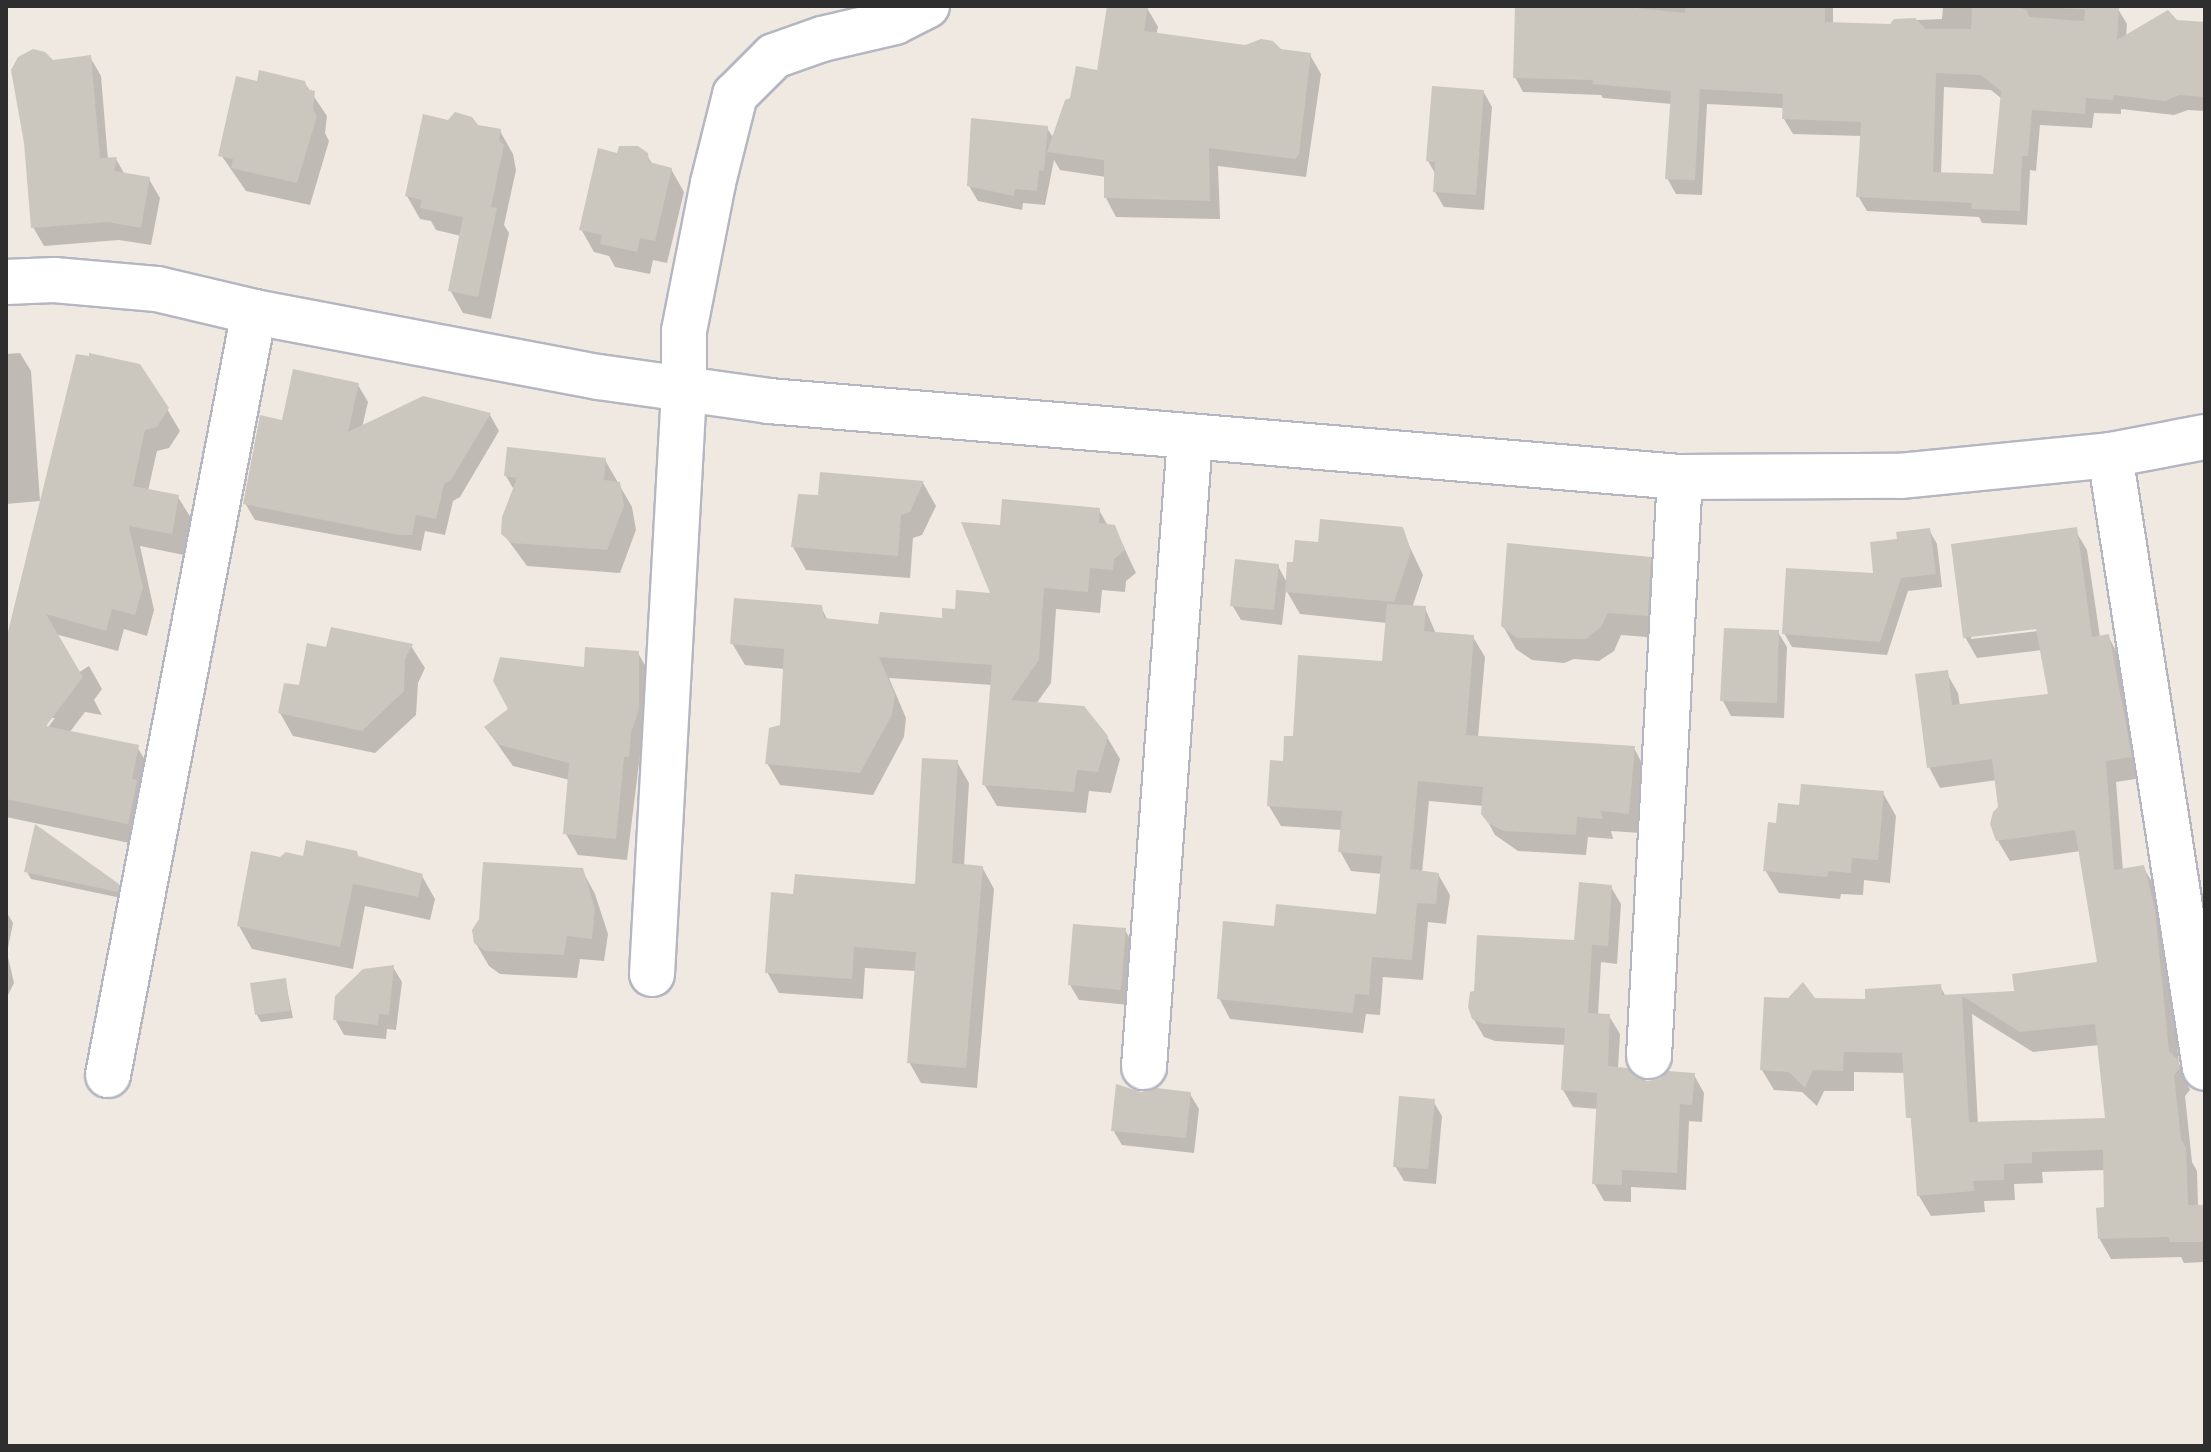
<!DOCTYPE html>
<html>
<head>
<meta charset="utf-8">
<style>
	body { margin:0 }
	#map { position:relative; width:2211px; height:1452px; overflow:hidden; background:#efe9e1; font-family:Lato,sans-serif }
	div>[style] { position:absolute }
	.shadow>* { inset:0; background:#0003 }
	.building>* { inset:0; background:#cbc7bf }
	.roads { filter:drop-shadow(2px 0 #b4b7c1) drop-shadow(-2px 0 #b4b7c1) drop-shadow(0 2px #b4b7c1) drop-shadow(0 -2px #b4b7c1) }
	.minor>* { height:44px; margin:-22px; padding:0 22px; transform-origin:22px; border-radius:22px; background:#fff }
	span { translate:-50% -50%; white-space:nowrap; text-align:center; line-height:1.15; -webkit-text-stroke:6px #fff; paint-order:stroke }
	.frame { position:absolute; inset:0; border:8px solid #2e2e2e; pointer-events:none }
</style>
</head>
<body>
<div id="map">
	<div class="shadow">
		<div style="clip-path:polygon(1109px 6px,1147px 8px,1158px 27px,1156px 35px,1310px 55px,1321px 74px,1306px 177px,1218px 166px,1220px 219px,1116px 217px,1106px 198px,1106px 177px,1060px 170px,1054px 160px,1045px 205px,1023px 203px,1022px 210px,978px 201px,969px 186px,1047px 128px,1054px 139px,1099px 72px)"></div>
		<div style="clip-path:polygon(evenodd,1517px 6px,1596px 6px,1638px 10px,1638px 6px,1833px 6px,1833px 24px,1892px 26px,1895px 21px,1942px 19px,1943px 6px,2118px 9px,2127px 24px,2126px 37px,2176px 22px,2205px 24px,2205px 111px,2188px 110px,2174px 115px,2121px 109px,2121px 114px,2094px 113px,2092px 128px,2040px 125px,2036px 171px,2030px 170px,2027px 225px,1982px 223px,1979px 217px,1867px 211px,1858px 196px,1862px 136px,1793px 134px,1784px 119px,1784px 108px,1707px 104px,1702px 195px,1676px 194px,1667px 178px,1672px 104px,1603px 98px,1601px 95px,1523px 92px,1515px 77px,1517px 6px,1944px 87px,1991px 90px,2002px 99px,1995px 177px,1941px 174px,1944px 87px)"></div>
		<div style="clip-path:polygon(90px 57px,101px 76px,108px 160px,116px 159px,125px 175px,149px 179px,160px 198px,151px 245px,119px 240px,44px 246px,33px 227px,26px 143px,53px 62px)"></div>
		<div style="clip-path:polygon(304px 82px,327px 116px,325px 133px,329px 141px,310px 205px,246px 191px,221px 155px,259px 83px)"></div>
		<div style="clip-path:polygon(1483px 91px,1492px 107px,1484px 210px,1444px 207px,1435px 192px,1436px 175px,1428px 161px)"></div>
		<div style="clip-path:polygon(477px 127px,500px 131px,513px 154px,516px 170px,504px 225px,509px 233px,491px 319px,463px 313px,450px 290px,461px 236px,436px 230px,431px 221px,420px 219px,407px 196px)"></div>
		<div style="clip-path:polygon(646px 154px,653px 165px,671px 169px,684px 192px,667px 263px,653px 260px,650px 274px,615px 267px,609px 256px,594px 252px,581px 229px,619px 155px)"></div>
		<div style="clip-path:polygon(20px 353px,31px 371px,40px 501px,6px 504px,6px 354px)"></div>
		<div style="clip-path:polygon(evenodd,77px 356px,167px 409px,180px 431px,169px 448px,157px 451px,148px 491px,178px 497px,191px 518px,184px 555px,140px 546px,154px 610px,147px 636px,124px 629px,118px 651px,55px 634px,78px 673px,89px 666px,102px 689px,94px 700px,102px 715px,85px 712px,69px 733px,137px 747px,150px 768px,139px 845px,6px 817px,6px 652px,77px 356px,50px 718px,55px 718px,42px 735px,50px 718px)"></div>
		<div style="clip-path:polygon(358px 385px,368px 402px,362px 428px,490px 415px,499px 431px,460px 497px,453px 501px,445px 535px,425px 531px,421px 551px,255px 520px,245px 503px,283px 423px)"></div>
		<div style="clip-path:polygon(605px 460px,632px 507px,636px 530px,620px 573px,527px 566px,503px 533px,514px 490px,506px 476px)"></div>
		<div style="clip-path:polygon(822px 474px,923px 483px,936px 506px,922px 535px,913px 538px,910px 578px,806px 570px,793px 547px,820px 497px)"></div>
		<div style="clip-path:polygon(1099px 510px,1108px 526px,1114px 526px,1136px 573px,1126px 581px,1125px 592px,1102px 590px,1100px 613px,1056px 609px,1051px 683px,1036px 704px,1107px 737px,1120px 759px,1111px 793px,1089px 791px,1086px 813px,997px 806px,984px 784px,993px 685px,889px 678px,906px 718px,904px 737px,873px 795px,780px 785px,767px 763px,782px 727px,785px 669px,745px 665px,732px 643px,821px 607px,828px 621px,880px 626px,943px 620px,993px 595px,1001px 527px)"></div>
		<div style="clip-path:polygon(1401px 528px,1423px 575px,1412px 608px,1425px 608px,1436px 634px,1473px 637px,1485px 657px,1478px 738px,1634px 748px,1645px 769px,1640px 833px,1611px 831px,1613px 839px,1588px 837px,1586px 855px,1518px 851px,1495px 835px,1483px 813px,1484px 806px,1429px 801px,1422px 873px,1438px 874px,1450px 895px,1446px 924px,1428px 922px,1423px 980px,1383px 977px,1380px 1015px,1366px 1014px,1363px 1033px,1230px 1019px,1219px 998px,1276px 928px,1378px 916px,1382px 874px,1351px 871px,1340px 851px,1342px 830px,1281px 826px,1269px 806px,1294px 738px,1384px 663px,1387px 623px,1300px 614px,1286px 590px,1282px 625px,1241px 620px,1232px 605px,1278px 566px,1287px 583px,1295px 565px,1319px 545px)"></div>
		<div style="clip-path:polygon(1929px 530px,1937px 544px,1942px 587px,1908px 591px,1887px 655px,1792px 647px,1784px 633px,1875px 575px)"></div>
		<div style="clip-path:polygon(evenodd,2075px 530px,2087px 550px,2100px 637px,2108px 636px,2119px 656px,2142px 778px,2116px 782px,2123px 871px,2143px 867px,2155px 887px,2166px 932px,2179px 1064px,2190px 1090px,2185px 1096px,2192px 1162px,2197px 1171px,2198px 1207px,2205px 1207px,2205px 1262px,2184px 1263px,2181px 1257px,2111px 1259px,2099px 1238px,2106px 1209px,2106px 1170px,2042px 1172px,2043px 1183px,2014px 1184px,2015px 1200px,1984px 1201px,1985px 1212px,1931px 1216px,1919px 1196px,1906px 1073px,1854px 1072px,1854px 1091px,1824px 1091px,1817px 1106px,1802px 1092px,1774px 1090px,1762px 1070px,1814px 1000px,1868px 1001px,1940px 986px,1946px 997px,2016px 993px,2099px 964px,2081px 851px,2010px 861px,1998px 841px,2000px 807px,1997px 780px,1940px 788px,1929px 767px,1946px 672px,1958px 693px,1960px 706px,2050px 695px,2042px 650px,1977px 658px,1965px 637px,2075px 530px,2046px 626px,2046px 630px,1971px 639px,1971px 635px,2046px 626px,2075px 530px,1972px 1014px,2033px 1052px,2099px 1045px,2107px 1120px,1978px 1124px,1972px 1014px)"></div>
		<div style="clip-path:polygon(1649px 559px,1663px 582px,1660px 638px,1621px 635px,1614px 651px,1599px 661px,1574px 659px,1564px 663px,1532px 660px,1516px 649px,1503px 626px)"></div>
		<div style="clip-path:polygon(1778px 632px,1787px 647px,1784px 718px,1731px 716px,1723px 701px)"></div>
		<div style="clip-path:polygon(411px 646px,425px 668px,418px 683px,416px 715px,375px 753px,293px 736px,280px 713px,328px 649px)"></div>
		<div style="clip-path:polygon(638px 653px,650px 674px,627px 860px,578px 855px,566px 834px,570px 780px,513px 766px,486px 728px,586px 669px)"></div>
		<div style="clip-path:polygon(957px 762px,969px 783px,964px 866px,982px 867px,994px 889px,977px 1088px,921px 1083px,909px 1062px,916px 971px,865px 968px,863px 999px,779px 993px,767px 972px,795px 896px,917px 886px)"></div>
		<div style="clip-path:polygon(1883px 793px,1896px 816px,1890px 883px,1864px 880px,1863px 895px,1841px 894px,1840px 899px,1779px 893px,1765px 870px,1801px 807px)"></div>
		<div style="clip-path:polygon(359px 858px,422px 876px,435px 899px,430px 920px,365px 906px,353px 969px,252px 949px,239px 926px,280px 859px)"></div>
		<div style="clip-path:polygon(582px 870px,595px 894px,608px 934px,604px 961px,580px 959px,577px 978px,500px 974px,489px 966px,475px 942px)"></div>
		<div style="clip-path:polygon(27px 872px,118px 886px,121px 898px,31px 879px)"></div>
		<div style="clip-path:polygon(1611px 887px,1621px 904px,1617px 964px,1601px 962px,1598px 1015px,1609px 1016px,1620px 1034px,1618px 1069px,1647px 1083px,1694px 1075px,1704px 1093px,1702px 1122px,1689px 1121px,1686px 1190px,1631px 1187px,1631px 1202px,1604px 1201px,1594px 1183px,1598px 1109px,1573px 1107px,1563px 1090px,1566px 1045px,1495px 1041px,1484px 1037px,1473px 1018px,1575px 942px)"></div>
		<div style="clip-path:polygon(6px 911px,13px 923px,7px 953px,14px 983px,6px 999px)"></div>
		<div style="clip-path:polygon(1125px 930px,1134px 946px,1129px 1005px,1079px 1000px,1070px 985px)"></div>
		<div style="clip-path:polygon(393px 967px,402px 982px,396px 1030px,387px 1029px,386px 1039px,344px 1035px,335px 1019px)"></div>
		<div style="clip-path:polygon(285px 980px,293px 1018px,261px 1022px,257px 1015px)"></div>
		<div style="clip-path:polygon(1141px 1094px,1190px 1094px,1199px 1109px,1194px 1153px,1122px 1145px,1113px 1130px)"></div>
		<div style="clip-path:polygon(1433px 1101px,1442px 1116px,1436px 1184px,1404px 1181px,1395px 1166px)"></div>
	</div>
	<div class="building">
		<div style="clip-path:polygon(1107px 6px,1148px 6px,1144px 31px,1245px 45px,1261px 39px,1273px 41px,1281px 49px,1311px 53px,1299px 154px,1295px 159px,1209px 148px,1210px 201px,1104px 198px,1104px 160px,1047px 152px,1065px 100px,1070px 98px,1076px 66px,1097px 70px)"></div>
		<div style="clip-path:polygon(evenodd,1515px 6px,1616px 6px,1685px 13px,1686px 6px,1825px 6px,1825px 22px,1890px 24px,1894px 19px,1915px 18px,1926px 29px,1971px 29px,1972px 6px,2015px 6px,2026px 10px,2030px 17px,2084px 21px,2085px 6px,2097px 6px,2119px 7px,2117px 40px,2168px 10px,2177px 20px,2205px 22px,2205px 97px,2179px 95px,2165px 101px,2114px 95px,2113px 100px,2086px 98px,2085px 114px,2032px 110px,2028px 156px,2022px 156px,2020px 211px,1971px 209px,1972px 203px,1856px 197px,1861px 122px,1782px 119px,1783px 94px,1700px 89px,1695px 180px,1665px 179px,1671px 91px,1592px 84px,1593px 80px,1513px 78px,1515px 6px,1936px 73px,1981px 75px,2001px 91px,1993px 174px,1933px 172px,1936px 73px)"></div>
		<div style="clip-path:polygon(33px 49px,45px 52px,53px 60px,91px 55px,100px 158px,117px 157px,114px 171px,150px 177px,141px 228px,108px 222px,31px 228px,24px 143px,11px 70px,18px 57px)"></div>
		<div style="clip-path:polygon(259px 70px,305px 81px,307px 89px,315px 91px,313px 109px,317px 116px,297px 183px,231px 168px,233px 159px,218px 156px,236px 76px,257px 81px)"></div>
		<div style="clip-path:polygon(1432px 86px,1484px 90px,1476px 195px,1433px 192px,1435px 162px,1426px 161px)"></div>
		<div style="clip-path:polygon(455px 112px,472px 117px,478px 125px,501px 129px,499px 140px,504px 145px,491px 207px,497px 208px,478px 297px,448px 291px,463px 217px,420px 208px,422px 200px,405px 196px,423px 114px,448px 120px)"></div>
		<div style="clip-path:polygon(971px 118px,1048px 126px,1044px 171px,1039px 170px,1037px 191px,1015px 189px,1014px 196px,967px 186px)"></div>
		<div style="clip-path:polygon(619px 146px,638px 146px,648px 153px,649px 162px,672px 168px,655px 241px,640px 238px,637px 252px,600px 244px,602px 235px,579px 230px,598px 148px,617px 153px)"></div>
		<div style="clip-path:polygon(89px 353px,140px 364px,169px 408px,157px 427px,145px 430px,133px 486px,179px 495px,172px 534px,129px 526px,143px 587px,135px 615px,112px 609px,106px 631px,46px 614px,83px 677px,46px 726px,139px 745px,132px 779px,137px 780px,128px 824px,6px 799px,6px 640px,76px 354px,89px 356px)"></div>
		<div style="clip-path:polygon(293px 369px,359px 383px,348px 432px,423px 396px,491px 413px,451px 480px,444px 484px,436px 519px,416px 515px,412px 535px,399px 535px,243px 504px,260px 415px,282px 420px)"></div>
		<div style="clip-path:polygon(507px 447px,606px 458px,604px 480px,620px 482px,624px 506px,607px 550px,512px 543px,501px 534px,502px 517px,517px 478px,504px 476px)"></div>
		<div style="clip-path:polygon(820px 472px,924px 481px,910px 512px,901px 515px,898px 556px,791px 547px,798px 494px,818px 495px)"></div>
		<div style="clip-path:polygon(1002px 499px,1100px 508px,1099px 523px,1115px 525px,1125px 550px,1114px 559px,1113px 570px,1090px 568px,1088px 592px,1044px 588px,1039px 660px,1011px 700px,1084px 706px,1108px 736px,1098px 772px,1077px 770px,1074px 792px,982px 785px,992px 665px,879px 657px,895px 695px,892px 715px,860px 773px,765px 764px,769px 728px,780px 725px,784px 649px,730px 644px,734px 598px,822px 605px,824px 618px,878px 624px,880px 612px,942px 618px,942px 608px,955px 609px,956px 590px,990px 593px,961px 522px,1000px 525px)"></div>
		<div style="clip-path:polygon(1320px 519px,1403px 527px,1411px 551px,1394px 602px,1285px 592px,1287px 562px,1293px 562px,1295px 540px,1318px 542px)"></div>
		<div style="clip-path:polygon(evenodd,2077px 527px,2092px 637px,2109px 634px,2132px 757px,2106px 761px,2114px 870px,2144px 865px,2155px 910px,2169px 1051px,2178px 1060px,2180px 1068px,2174px 1075px,2181px 1139px,2186px 1148px,2188px 1205px,2205px 1205px,2205px 1242px,2170px 1242px,2168px 1237px,2098px 1239px,2096px 1208px,2104px 1207px,2103px 1150px,2032px 1152px,2032px 1163px,2004px 1164px,2004px 1180px,1973px 1181px,1974px 1191px,1917px 1196px,1911px 1118px,1906px 1118px,1902px 1053px,1844px 1052px,1843px 1071px,1813px 1070px,1805px 1088px,1789px 1072px,1760px 1070px,1764px 997px,1788px 998px,1803px 982px,1815px 998px,1865px 999px,1865px 989px,1941px 984px,1942px 995px,2014px 991px,2012px 974px,2097px 962px,2075px 830px,1996px 841px,1990px 824px,1993px 812px,1998px 807px,1992px 759px,1927px 768px,1915px 674px,1948px 670px,1952px 705px,2048px 694px,2036px 629px,1963px 638px,1951px 544px,2077px 527px,1962px 996px,2020px 1032px,2095px 1024px,2105px 1118px,1969px 1122px,1962px 996px)"></div>
		<div style="clip-path:polygon(1930px 528px,1936px 574px,1901px 578px,1880px 642px,1782px 634px,1786px 568px,1873px 573px,1870px 542px,1897px 539px,1896px 532px)"></div>
		<div style="clip-path:polygon(1507px 543px,1651px 557px,1648px 616px,1608px 613px,1601px 627px,1586px 639px,1517px 638px,1501px 626px)"></div>
		<div style="clip-path:polygon(1235px 559px,1279px 564px,1274px 610px,1230px 606px)"></div>
		<div style="clip-path:polygon(1387px 604px,1426px 606px,1424px 631px,1474px 635px,1466px 735px,1635px 746px,1629px 814px,1601px 811px,1603px 819px,1577px 817px,1576px 835px,1504px 831px,1488px 823px,1481px 814px,1483px 787px,1418px 781px,1410px 869px,1439px 873px,1436px 904px,1417px 903px,1412px 960px,1372px 957px,1369px 995px,1355px 994px,1353px 1013px,1217px 999px,1223px 921px,1274px 926px,1276px 904px,1376px 914px,1382px 856px,1338px 852px,1342px 811px,1267px 806px,1270px 760px,1283px 761px,1284px 736px,1293px 736px,1298px 655px,1382px 661px)"></div>
		<div style="clip-path:polygon(331px 627px,413px 644px,405px 659px,404px 691px,362px 731px,278px 713px,284px 683px,299px 685px,307px 643px,326px 647px)"></div>
		<div style="clip-path:polygon(1724px 628px,1779px 630px,1777px 703px,1720px 701px)"></div>
		<div style="clip-path:polygon(585px 647px,639px 651px,639px 709px,631px 733px,629px 757px,624px 757px,616px 839px,563px 834px,569px 763px,499px 745px,484px 727px,508px 709px,493px 681px,500px 657px,584px 667px)"></div>
		<div style="clip-path:polygon(922px 758px,958px 760px,952px 863px,983px 866px,966px 1068px,907px 1063px,916px 952px,854px 947px,852px 979px,765px 973px,771px 892px,793px 894px,795px 874px,915px 884px)"></div>
		<div style="clip-path:polygon(1801px 784px,1884px 791px,1878px 860px,1852px 858px,1851px 873px,1829px 871px,1827px 877px,1763px 871px,1768px 822px,1776px 823px,1778px 803px,1799px 805px)"></div>
		<div style="clip-path:polygon(35px 824px,119px 884px,118px 892px,24px 872px)"></div>
		<div style="clip-path:polygon(306px 840px,357px 851px,358px 856px,423px 874px,418px 897px,353px 884px,340px 947px,237px 926px,251px 851px,280px 857px,286px 852px,303px 856px)"></div>
		<div style="clip-path:polygon(483px 862px,583px 868px,595px 909px,592px 939px,567px 936px,564px 955px,485px 951px,474px 943px,472px 930px,479px 919px)"></div>
		<div style="clip-path:polygon(1579px 882px,1612px 885px,1608px 946px,1592px 945px,1588px 1013px,1610px 1014px,1608px 1066px,1627px 1068px,1635px 1076px,1647px 1081px,1660px 1079px,1668px 1071px,1695px 1073px,1692px 1105px,1680px 1104px,1677px 1173px,1622px 1170px,1622px 1185px,1592px 1184px,1597px 1093px,1561px 1090px,1565px 1028px,1484px 1024px,1472px 1019px,1468px 1007px,1470px 992px,1474px 991px,1477px 935px,1574px 940px)"></div>
		<div style="clip-path:polygon(1073px 924px,1126px 928px,1121px 990px,1068px 985px)"></div>
		<div style="clip-path:polygon(394px 965px,389px 1015px,379px 1014px,378px 1025px,333px 1020px,335px 996px,363px 969px)"></div>
		<div style="clip-path:polygon(286px 978px,290px 1011px,255px 1015px,250px 983px)"></div>
		<div style="clip-path:polygon(1116px 1084px,1141px 1092px,1156px 1088px,1191px 1092px,1186px 1138px,1111px 1131px)"></div>
		<div style="clip-path:polygon(1399px 1096px,1435px 1099px,1428px 1169px,1393px 1167px)"></div>
	</div>
	<div class="roads">
		<div class="minor">
			<div style="left:6px;top:282px;width:48px;rotate:-2.4deg"></div>
			<div style="left:54px;top:280px;width:103px;rotate:5deg"></div>
			<div style="left:157px;top:289px;width:100px;rotate:13.3deg"></div>
			<div style="left:254px;top:312px;width:351px;rotate:10.7deg"></div>
			<div style="left:599px;top:377px;width:172px;rotate:8deg"></div>
			<div style="left:769px;top:401px;width:914px;rotate:4.77deg"></div>
			<div style="left:1680px;top:477px;width:220px;rotate:-0.3deg"></div>
			<div style="left:1900px;top:476px;width:211px;rotate:-5.7deg"></div>
			<div style="left:2110px;top:455px;width:97px;rotate:-10.7deg"></div>
			<div style="left:2110px;top:455px;width:620px;rotate:81.19deg"></div>
			<div style="left:652px;top:974px;width:585px;rotate:-86.86deg"></div>
			<div style="left:684px;top:390px;width:59px;rotate:-90deg"></div>
			<div style="left:684px;top:331px;width:151px;rotate:-78.9deg"></div>
			<div style="left:713px;top:183px;width:91px;rotate:-76deg"></div>
			<div style="left:735px;top:95px;width:55px;rotate:-45deg"></div>
			<div style="left:774px;top:56px;width:51px;rotate:-19.5deg"></div>
			<div style="left:822px;top:39px;width:75px;rotate:-13.1deg"></div>
			<div style="left:895px;top:22px;width:36px;rotate:-27deg"></div>
			<div style="left:1649px;top:1056px;width:580px;rotate:-86.94deg"></div>
			<div style="left:1144px;top:1067px;width:631px;rotate:-85.82deg"></div>
			<div style="left:108px;top:1075px;width:777px;rotate:-79.17deg"></div>
		</div>
	</div>
	<div class="frame"></div>
</div>
</body>
</html>
